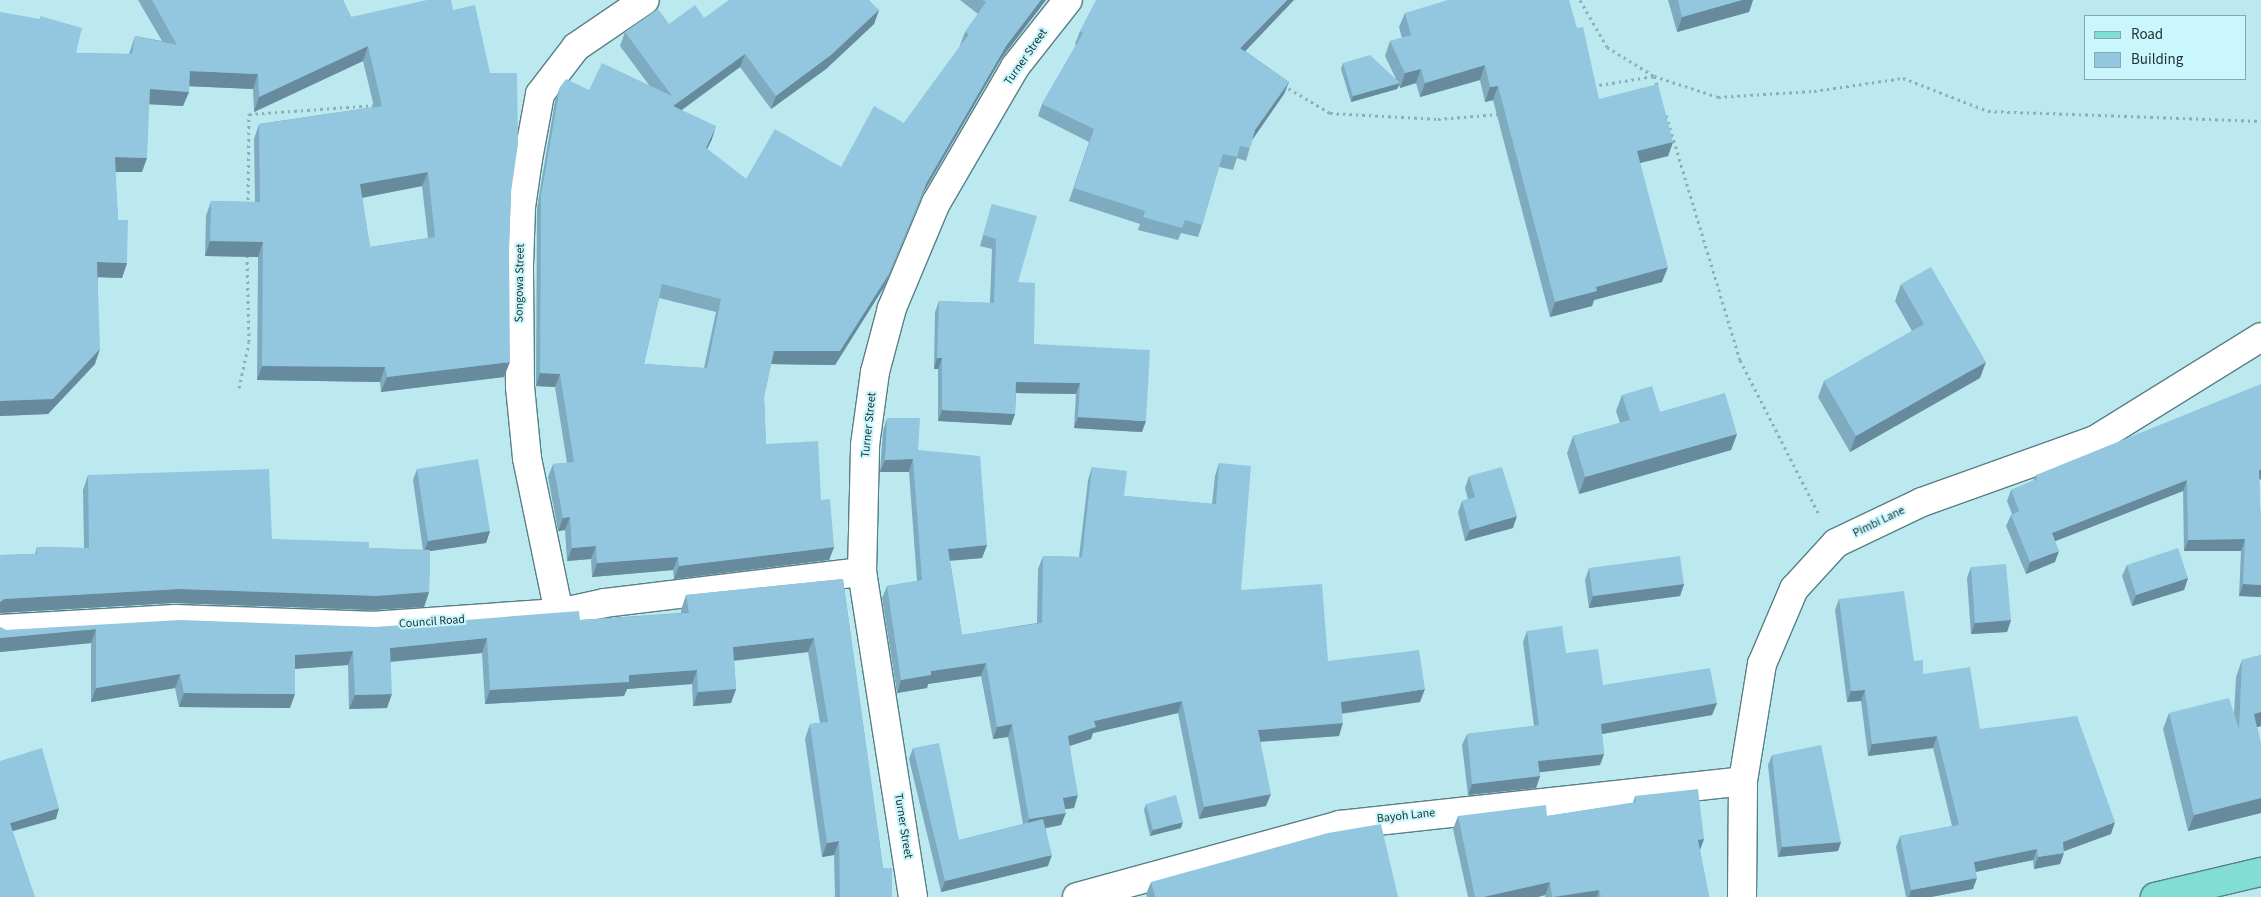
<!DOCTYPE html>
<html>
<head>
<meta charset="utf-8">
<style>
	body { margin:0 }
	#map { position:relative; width:2261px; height:897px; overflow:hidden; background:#bce9ef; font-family:"Source Sans 3",sans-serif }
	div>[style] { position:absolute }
	.path>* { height:3px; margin-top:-1.5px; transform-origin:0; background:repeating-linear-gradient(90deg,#8bafb4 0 2.5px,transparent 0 6.5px) }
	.roads { filter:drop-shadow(1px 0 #578086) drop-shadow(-1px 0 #578086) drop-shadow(0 1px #578086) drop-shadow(0 -1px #578086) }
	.minor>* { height:28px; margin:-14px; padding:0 14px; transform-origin:14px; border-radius:14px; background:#fff }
	.primary>* { height:28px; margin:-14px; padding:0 14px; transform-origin:14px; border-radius:14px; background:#82ded4 }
	.wall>* { inset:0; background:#7eabc0 }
	.shaded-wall>* { inset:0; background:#678b9c }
	.building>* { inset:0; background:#93c7df }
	span { translate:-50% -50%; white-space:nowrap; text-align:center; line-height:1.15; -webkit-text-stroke:4px #c9f7fd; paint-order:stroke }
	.street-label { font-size:12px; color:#213336 }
	.legend { position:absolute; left:2084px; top:15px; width:162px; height:65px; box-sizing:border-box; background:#c9f7fd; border:1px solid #86a9ad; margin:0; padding:6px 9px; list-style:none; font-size:15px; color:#213336 }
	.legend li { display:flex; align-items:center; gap:10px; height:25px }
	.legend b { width:25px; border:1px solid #86a9ad }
</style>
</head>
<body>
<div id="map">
	<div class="path">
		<div style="left:1580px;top:0;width:54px;rotate:60.1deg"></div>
		<div style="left:1607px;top:47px;width:55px;rotate:31.7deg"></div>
		<div style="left:1654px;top:76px;width:13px;rotate:72deg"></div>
		<div style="left:1283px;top:85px;width:55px;rotate:30.8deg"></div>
		<div style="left:1330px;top:113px;width:108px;rotate:3.2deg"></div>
		<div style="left:1438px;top:119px;width:61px;rotate:-4.7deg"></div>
		<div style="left:1593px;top:86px;width:62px;rotate:-9.3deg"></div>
		<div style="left:1654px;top:76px;width:67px;rotate:18.2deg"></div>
		<div style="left:1718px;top:97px;width:96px;rotate:-3.6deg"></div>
		<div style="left:1814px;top:91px;width:90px;rotate:-8.3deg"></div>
		<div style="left:1903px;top:78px;width:91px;rotate:21.2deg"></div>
		<div style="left:1988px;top:111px;width:273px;rotate:2.1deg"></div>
		<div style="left:1666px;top:115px;width:256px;rotate:73.2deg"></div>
		<div style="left:1740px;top:360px;width:175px;rotate:62.9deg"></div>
		<div style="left:248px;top:206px;width:92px;rotate:-89.4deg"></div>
		<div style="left:249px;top:114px;width:128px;rotate:-4deg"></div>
		<div style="left:239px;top:388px;width:47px;rotate:-77.7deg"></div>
		<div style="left:249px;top:342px;width:90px;rotate:-91.3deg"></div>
	</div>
	<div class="roads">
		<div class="minor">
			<div style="left:559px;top:613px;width:158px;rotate:-101.7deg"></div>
			<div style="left:527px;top:458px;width:71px;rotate:-95.6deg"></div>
			<div style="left:520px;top:387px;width:122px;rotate:-90.5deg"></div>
			<div style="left:519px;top:265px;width:58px;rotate:-88deg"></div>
			<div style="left:521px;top:207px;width:49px;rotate:-81.7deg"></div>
			<div style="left:528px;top:159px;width:66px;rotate:-79.5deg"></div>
			<div style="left:540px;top:94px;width:59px;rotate:-52.5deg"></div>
			<div style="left:576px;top:47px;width:83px;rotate:-34.3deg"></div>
			<div style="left:0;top:629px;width:175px;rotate:-3.3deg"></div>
			<div style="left:175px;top:619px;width:196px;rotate:2deg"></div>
			<div style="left:371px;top:626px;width:188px;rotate:-4deg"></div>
			<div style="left:559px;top:613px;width:47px;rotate:-12.3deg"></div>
			<div style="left:605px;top:603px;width:259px;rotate:-6.9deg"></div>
			<div style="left:913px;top:897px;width:329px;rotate:-98.9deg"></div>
			<div style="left:862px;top:572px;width:127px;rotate:-88.6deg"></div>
			<div style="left:865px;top:445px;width:74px;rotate:-82.2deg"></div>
			<div style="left:875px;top:372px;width:66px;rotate:-75.1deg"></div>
			<div style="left:892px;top:308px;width:114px;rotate:-67.3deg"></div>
			<div style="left:936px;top:203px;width:157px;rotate:-59.8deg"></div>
			<div style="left:1015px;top:67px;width:85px;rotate:-51.7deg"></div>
			<div style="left:1077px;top:897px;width:273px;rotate:-15.3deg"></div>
			<div style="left:1340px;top:825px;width:405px;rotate:-6.2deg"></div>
			<div style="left:1742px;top:897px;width:116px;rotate:-89.5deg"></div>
			<div style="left:1743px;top:781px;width:119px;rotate:-80.8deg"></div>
			<div style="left:1762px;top:664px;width:82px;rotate:-66.9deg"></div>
			<div style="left:1794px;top:589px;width:62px;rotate:-47.6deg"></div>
			<div style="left:1836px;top:543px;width:95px;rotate:-25.5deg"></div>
			<div style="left:1922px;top:502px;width:184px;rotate:-19.7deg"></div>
			<div style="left:2095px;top:440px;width:195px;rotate:-31.8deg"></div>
		</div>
		<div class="primary">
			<div style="left:2155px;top:897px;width:109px;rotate:-13.3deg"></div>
		</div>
	</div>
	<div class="wall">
		<div style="clip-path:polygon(evenodd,138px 0,343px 0,351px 17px,453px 10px,511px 192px,504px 377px,381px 392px,380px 382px,257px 380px,258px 257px,205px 256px,206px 216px,211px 201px,255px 202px,254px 139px,259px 124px,374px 107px,363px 61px,254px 112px,253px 89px,189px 86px,189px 92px,183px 106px,149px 104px,142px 172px,115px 172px,118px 220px,127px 263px,122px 278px,98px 277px,95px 364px,48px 414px,0 416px,0 12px,76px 53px,129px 54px,135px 36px,162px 41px,138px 0,422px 186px,428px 238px,370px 247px,362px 198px,422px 186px)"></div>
		<div style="clip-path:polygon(evenodd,960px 0,1046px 0,1001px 59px,922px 195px,884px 287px,835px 365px,771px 364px,764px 397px,766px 444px,821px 500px,834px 547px,829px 560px,674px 579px,673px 570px,592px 577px,591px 559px,567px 561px,565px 530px,558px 531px,548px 477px,553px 464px,567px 463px,555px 387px,536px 386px,537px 208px,555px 101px,560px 87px,589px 90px,649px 85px,620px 46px,625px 32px,704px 18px,879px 10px,874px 24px,826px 69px,771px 109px,740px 67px,682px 110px,712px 139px,707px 149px,746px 179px,841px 167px,904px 123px,961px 45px,960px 45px,965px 32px,978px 14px,960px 0,659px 298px,716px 312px,704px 368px,644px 364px,659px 298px)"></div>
		<div style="clip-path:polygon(1668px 0,1753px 0,1749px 12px,1677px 32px)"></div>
		<div style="clip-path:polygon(1405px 13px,1599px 99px,1673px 142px,1668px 156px,1640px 163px,1662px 282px,1594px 300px,1592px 306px,1550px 317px,1493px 100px,1485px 102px,1480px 80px,1420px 97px,1416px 83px,1400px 88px,1399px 85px,1397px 89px,1351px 102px,1341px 69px,1343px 63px,1396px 79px,1385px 56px,1390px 41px,1402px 38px,1399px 27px)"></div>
		<div style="clip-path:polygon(1080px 31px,1245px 51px,1289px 82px,1284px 94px,1252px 140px,1246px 161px,1237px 158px,1233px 170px,1219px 167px,1202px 225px,1198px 237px,1181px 233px,1178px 240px,1138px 230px,1140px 224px,1069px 201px,1089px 142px,1038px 116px,1042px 104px,1076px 45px,1075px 44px)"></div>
		<div style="clip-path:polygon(992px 204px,1018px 282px,1034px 344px,1142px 432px,1074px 428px,1076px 394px,1016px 393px,1015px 414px,1011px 425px,938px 421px,938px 369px,934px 369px,935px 312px,939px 301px,990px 303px,992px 249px,980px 246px)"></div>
		<div style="clip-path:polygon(1901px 284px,1980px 378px,1850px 452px,1818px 397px,1824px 381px,1912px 331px,1895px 301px)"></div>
		<div style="clip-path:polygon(1622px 395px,1660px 412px,1737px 434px,1731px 450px,1579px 494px,1567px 453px,1573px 436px,1620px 423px,1616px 411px)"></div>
		<div style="clip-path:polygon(887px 418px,918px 450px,987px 545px,982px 558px,950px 561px,962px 635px,1037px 623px,1038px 569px,1043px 556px,1079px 557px,1088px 480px,1092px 467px,1124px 496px,1212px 504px,1215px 476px,1219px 463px,1241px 590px,1328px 661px,1420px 702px,1342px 714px,1339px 736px,1260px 742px,1266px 806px,1199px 819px,1178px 713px,1093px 733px,1091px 739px,1070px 746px,1074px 808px,1065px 809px,1061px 825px,1046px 828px,1048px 866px,941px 892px,909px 759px,913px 748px,959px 840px,1023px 824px,1008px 737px,993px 739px,981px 676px,928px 684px,927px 688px,897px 693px,882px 598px,887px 586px,917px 581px,909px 472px,880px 472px,883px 431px)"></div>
		<div style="clip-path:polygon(417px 469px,490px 531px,486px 543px,430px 551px,429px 592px,424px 607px,371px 610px,174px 603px,0 613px,0 555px,35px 554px,37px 547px,84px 548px,83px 490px,88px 475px,272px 539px,369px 548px,423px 550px,413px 480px)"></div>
		<div style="clip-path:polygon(2036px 475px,2259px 480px,2261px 530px,2261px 597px,2239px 596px,2241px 551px,2184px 551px,2183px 491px,2055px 541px,2055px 562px,2026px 574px,2006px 526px,2011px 515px,2012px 514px,2007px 501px,2011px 490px,2033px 481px)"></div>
		<div style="clip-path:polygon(1469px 476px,1513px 528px,1465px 541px,1458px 512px,1462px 501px,1468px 499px,1465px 488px)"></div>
		<div style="clip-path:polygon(2127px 565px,2188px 578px,2184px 590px,2132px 606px,2122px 576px)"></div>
		<div style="clip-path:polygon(1971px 567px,2011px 620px,2007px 632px,1971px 634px,1967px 578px)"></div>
		<div style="clip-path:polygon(1589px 568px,1684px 584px,1680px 596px,1589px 608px,1585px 580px)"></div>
		<div style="clip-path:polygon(843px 579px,883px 868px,892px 897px,835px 897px,834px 855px,822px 857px,805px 739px,810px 724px,820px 723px,808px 652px,734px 661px,736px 689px,731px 703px,693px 706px,692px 684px,627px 689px,624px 696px,485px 704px,482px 653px,391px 662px,387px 708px,349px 709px,348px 665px,295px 669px,290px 708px,179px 707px,175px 688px,91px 702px,91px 643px,0 652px,0 627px,6px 630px,377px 627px,580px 620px,681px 613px,681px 610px,686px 595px)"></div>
		<div style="clip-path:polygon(1839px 599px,1914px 661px,1923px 674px,1980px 729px,2111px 834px,2064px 851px,2060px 864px,2034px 869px,2033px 860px,1976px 872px,1973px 889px,1931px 897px,1906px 897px,1896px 847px,1900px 836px,1952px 826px,1933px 748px,1868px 756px,1861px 701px,1847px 702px,1835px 610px)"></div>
		<div style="clip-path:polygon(1527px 631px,1566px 653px,1603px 685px,1717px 703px,1712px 715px,1602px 734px,1604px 754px,1600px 765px,1540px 772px,1540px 776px,1536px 788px,1468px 795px,1462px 745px,1467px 734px,1534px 726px,1523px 642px)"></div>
		<div style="clip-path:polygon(2261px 655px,2261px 726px,2257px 727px,2261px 745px,2261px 813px,2188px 831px,2163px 729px,2169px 713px,2234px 714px,2236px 677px,2242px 660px)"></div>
		<div style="clip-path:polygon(1772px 755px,1841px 842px,1838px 851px,1778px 857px,1768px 765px)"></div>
		<div style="clip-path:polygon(1635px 796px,1704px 839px,1700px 850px,1709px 897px,1545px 897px,1545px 895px,1538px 897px,1468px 897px,1453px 829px,1458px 816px,1547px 816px,1633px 803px)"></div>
		<div style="clip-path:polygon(1146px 804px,1181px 828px,1150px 836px,1144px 810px)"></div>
		<div style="clip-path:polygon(1151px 882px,1398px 897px,1147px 897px,1146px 894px)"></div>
	</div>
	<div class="shaded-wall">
		<div style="clip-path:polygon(1041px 0,1046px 0,1001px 59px,922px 195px,884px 287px,835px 365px,769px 364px,774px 351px,927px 182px,1006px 46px)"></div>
		<div style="clip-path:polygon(1287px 0,1294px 0,1236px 61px,1240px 48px)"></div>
		<div style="clip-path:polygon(1742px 0,1753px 0,1749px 12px,1677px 32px,1682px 17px)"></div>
		<div style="clip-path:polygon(879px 10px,874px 24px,826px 69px,771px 109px,776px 96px)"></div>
		<div style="clip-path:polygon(368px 46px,363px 61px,254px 112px,259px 97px)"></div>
		<div style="clip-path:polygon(745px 54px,740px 67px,669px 119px,673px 106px)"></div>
		<div style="clip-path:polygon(1485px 65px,1480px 80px,1420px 97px,1425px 83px)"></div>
		<div style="clip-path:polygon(1421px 69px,1416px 83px,1400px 88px,1405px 73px)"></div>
		<div style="clip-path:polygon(190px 71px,258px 74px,253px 89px,184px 86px)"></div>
		<div style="clip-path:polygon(1289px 82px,1284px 94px,1250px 143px,1255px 130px)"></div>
		<div style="clip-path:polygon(1400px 83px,1397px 89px,1351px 102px,1353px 96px)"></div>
		<div style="clip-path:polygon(1498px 86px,1493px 100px,1485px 102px,1490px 87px)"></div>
		<div style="clip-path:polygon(150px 89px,189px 92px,183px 106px,144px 104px)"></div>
		<div style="clip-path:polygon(716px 126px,712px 139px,701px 161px,706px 148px)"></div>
		<div style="clip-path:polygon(1673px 142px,1668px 156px,1632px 165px,1637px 151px)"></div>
		<div style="clip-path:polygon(115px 157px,147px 158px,142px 172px,109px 172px)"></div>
		<div style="clip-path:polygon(428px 172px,422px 186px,355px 199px,360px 184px)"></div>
		<div style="clip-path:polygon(210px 241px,263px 242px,258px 257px,205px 256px)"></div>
		<div style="clip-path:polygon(97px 262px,127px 263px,122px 278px,92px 277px)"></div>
		<div style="clip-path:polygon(1668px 267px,1662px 282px,1594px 300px,1592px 306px,1550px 317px,1555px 302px,1596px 287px)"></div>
		<div style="clip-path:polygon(100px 349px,95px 364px,48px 414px,0 416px,0 401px)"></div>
		<div style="clip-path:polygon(937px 358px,942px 358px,938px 369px,934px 369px)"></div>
		<div style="clip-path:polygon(510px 362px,504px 377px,381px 392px,387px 377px)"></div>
		<div style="clip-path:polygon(1986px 362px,1980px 378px,1850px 452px,1856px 436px)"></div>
		<div style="clip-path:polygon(262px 366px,385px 367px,380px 382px,257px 380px)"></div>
		<div style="clip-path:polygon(540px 373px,560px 374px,555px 387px,536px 386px)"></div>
		<div style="clip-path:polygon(1016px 382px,1080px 383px,1076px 394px,1012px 393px)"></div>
		<div style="clip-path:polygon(942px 410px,1015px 414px,1011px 425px,938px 421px)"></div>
		<div style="clip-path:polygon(1078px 417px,1146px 421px,1142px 432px,1074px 428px)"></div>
		<div style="clip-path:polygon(1737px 434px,1731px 450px,1579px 494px,1585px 477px)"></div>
		<div style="clip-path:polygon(913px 459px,909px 472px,880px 472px,885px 460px)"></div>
		<div style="clip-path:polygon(2261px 469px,2261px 479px,2255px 482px,2259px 470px)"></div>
		<div style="clip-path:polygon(2187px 480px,2183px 491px,2048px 544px,2052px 533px)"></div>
		<div style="clip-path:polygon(1517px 516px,1513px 528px,1465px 541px,1470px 530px)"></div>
		<div style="clip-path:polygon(570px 517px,565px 530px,558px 531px,563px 518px)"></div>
		<div style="clip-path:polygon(490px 531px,486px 543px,424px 552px,428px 541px)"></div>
		<div style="clip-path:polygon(2245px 539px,2241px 551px,2184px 551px,2188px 540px)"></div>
		<div style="clip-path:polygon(987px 545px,982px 558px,944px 561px,948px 549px)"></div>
		<div style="clip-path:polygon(596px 546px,591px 559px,567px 561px,572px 548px)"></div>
		<div style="clip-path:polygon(834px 547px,829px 560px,674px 579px,679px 566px)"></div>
		<div style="clip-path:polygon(2059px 551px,2055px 562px,2026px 574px,2030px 562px)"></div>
		<div style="clip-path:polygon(678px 557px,673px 570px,592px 577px,597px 563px)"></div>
		<div style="clip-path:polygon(2188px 578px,2184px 590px,2132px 606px,2136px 595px)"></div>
		<div style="clip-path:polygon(1684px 584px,1680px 596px,1589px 608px,1593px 596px)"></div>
		<div style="clip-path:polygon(2243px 584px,2261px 585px,2261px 597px,2239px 596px)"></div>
		<div style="clip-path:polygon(179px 589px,429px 592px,424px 607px,371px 610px,174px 603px,0 613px,0 602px,4px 599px)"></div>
		<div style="clip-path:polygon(2011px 620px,2007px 632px,1971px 634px,1975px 623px)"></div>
		<div style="clip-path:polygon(96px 629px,91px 643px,0 652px,0 638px)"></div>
		<div style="clip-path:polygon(487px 638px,482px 653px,385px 662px,390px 648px)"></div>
		<div style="clip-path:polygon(814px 638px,808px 652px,728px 661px,733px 647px)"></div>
		<div style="clip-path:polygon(353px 651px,348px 665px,290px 669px,295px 655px)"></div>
		<div style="clip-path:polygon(986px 663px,981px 676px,928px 684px,927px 688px,897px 693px,901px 680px,931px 671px)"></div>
		<div style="clip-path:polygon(697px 670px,692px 684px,627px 689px,624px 696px,485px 704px,490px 690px,629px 675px)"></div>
		<div style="clip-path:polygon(180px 674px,175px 688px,91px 702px,96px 688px)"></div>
		<div style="clip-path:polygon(736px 689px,731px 703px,693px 706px,698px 692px)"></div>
		<div style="clip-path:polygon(1425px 689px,1420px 702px,1336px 714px,1341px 702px)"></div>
		<div style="clip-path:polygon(1865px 690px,1861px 701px,1847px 702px,1851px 691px)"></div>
		<div style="clip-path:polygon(184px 693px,295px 694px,290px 708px,179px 707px)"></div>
		<div style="clip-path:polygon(392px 694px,387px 708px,349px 709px,355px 695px)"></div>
		<div style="clip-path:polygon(1182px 701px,1178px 713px,1093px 733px,1091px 739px,1063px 748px,1068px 736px,1094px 721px)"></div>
		<div style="clip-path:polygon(1717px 703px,1712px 715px,1596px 735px,1601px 724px)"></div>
		<div style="clip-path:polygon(2261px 712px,2261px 726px,2248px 730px,2254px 714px)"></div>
		<div style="clip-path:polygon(1343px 723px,1339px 736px,1253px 742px,1258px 730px)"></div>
		<div style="clip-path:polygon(1012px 724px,1008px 737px,993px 739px,997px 727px)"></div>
		<div style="clip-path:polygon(1937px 736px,1933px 748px,1868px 756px,1872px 744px)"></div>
		<div style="clip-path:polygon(1604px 754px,1600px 765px,1534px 773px,1538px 761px)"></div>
		<div style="clip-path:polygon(1540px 776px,1536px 788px,1468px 795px,1472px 784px)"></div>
		<div style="clip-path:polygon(1271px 794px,1266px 806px,1199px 819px,1204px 807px)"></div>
		<div style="clip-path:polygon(1078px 795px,1074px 808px,1059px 810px,1063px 798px)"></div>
		<div style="clip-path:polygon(2261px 798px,2261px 813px,2188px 831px,2194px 815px)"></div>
		<div style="clip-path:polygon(59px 808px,56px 819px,6px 833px,10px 823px)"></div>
		<div style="clip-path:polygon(1066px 813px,1061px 825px,1025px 832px,1029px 819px)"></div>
		<div style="clip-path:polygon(1183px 822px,1181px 828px,1150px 836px,1153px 830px)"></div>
		<div style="clip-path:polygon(2115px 822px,2111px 834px,2059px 853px,2063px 842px)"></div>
		<div style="clip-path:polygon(1704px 839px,1699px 852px,1698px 840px)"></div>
		<div style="clip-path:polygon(839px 841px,834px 855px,822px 857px,827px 843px)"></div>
		<div style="clip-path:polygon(1841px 842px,1838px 851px,1778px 857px,1782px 847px)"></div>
		<div style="clip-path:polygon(2037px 849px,2033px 860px,1970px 873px,1974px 862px)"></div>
		<div style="clip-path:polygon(2064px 853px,2060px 864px,2034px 869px,2038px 857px)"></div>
		<div style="clip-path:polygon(1052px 855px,1048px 866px,941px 892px,945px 881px)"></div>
		<div style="clip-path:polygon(1977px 878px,1973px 889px,1931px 897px,1909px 897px,1911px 890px)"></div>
		<div style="clip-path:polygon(1550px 882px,1545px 895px,1538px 897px,1483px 897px)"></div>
		<div style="clip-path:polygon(1599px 890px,1597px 897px,1554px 897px)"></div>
	</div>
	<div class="building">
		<div style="clip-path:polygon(evenodd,152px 0,343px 0,351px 17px,427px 0,451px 0,453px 10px,475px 5px,490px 73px,517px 73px,518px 144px,511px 192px,509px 250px,510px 362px,387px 377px,385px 367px,262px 366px,263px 242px,210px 241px,211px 201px,260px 202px,259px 124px,382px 106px,368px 46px,259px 97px,258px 74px,190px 71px,189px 92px,150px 89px,147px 158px,115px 157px,118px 220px,128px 220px,127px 263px,97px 262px,100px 349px,53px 399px,0 401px,0 12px,40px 19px,40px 16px,82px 28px,76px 53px,132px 54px,135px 36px,177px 45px,152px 0,428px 172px,435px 237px,370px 247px,360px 184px,428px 172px)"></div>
		<div style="clip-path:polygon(evenodd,729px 0,869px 0,879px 10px,831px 55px,776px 96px,745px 54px,673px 106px,716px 126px,706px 148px,746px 179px,775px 129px,841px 167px,874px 106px,904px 123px,969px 34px,965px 32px,986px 2px,983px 0,1041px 0,1006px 46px,927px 182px,889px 274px,840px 351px,774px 351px,764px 397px,766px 444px,818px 441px,821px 500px,830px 499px,834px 547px,679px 566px,678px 557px,597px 563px,596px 546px,572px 548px,570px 517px,563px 518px,553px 464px,574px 462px,560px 374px,540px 373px,541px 195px,560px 87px,566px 79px,589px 90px,602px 63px,672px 96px,625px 32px,658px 9px,669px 24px,695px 5px,704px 18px,729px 0,662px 284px,721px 299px,707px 368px,644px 364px,662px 284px)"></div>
		<div style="clip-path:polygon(1096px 0,1287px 0,1240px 48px,1289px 82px,1255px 130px,1250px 148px,1240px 146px,1237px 157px,1223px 154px,1202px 225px,1185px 220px,1182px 228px,1143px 217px,1145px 211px,1074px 188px,1094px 129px,1042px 104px,1083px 33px,1080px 31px)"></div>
		<div style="clip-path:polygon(1448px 0,1569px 0,1577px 28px,1583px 27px,1599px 99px,1658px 84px,1673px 142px,1637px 151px,1668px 267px,1596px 287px,1597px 291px,1555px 302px,1498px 86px,1490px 87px,1485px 65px,1425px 83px,1421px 69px,1405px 73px,1390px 41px,1411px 35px,1405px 13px)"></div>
		<div style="clip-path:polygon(1678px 0,1742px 0,1682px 17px)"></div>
		<div style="clip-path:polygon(1370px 55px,1400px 83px,1353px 96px,1343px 63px)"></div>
		<div style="clip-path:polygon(992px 204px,1037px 216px,1018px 282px,1035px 283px,1034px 344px,1150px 350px,1146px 421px,1078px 417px,1080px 383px,1016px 382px,1015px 414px,942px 410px,942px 358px,937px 358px,939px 301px,994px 303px,996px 239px,983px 235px)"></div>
		<div style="clip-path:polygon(1931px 267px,1986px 362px,1856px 436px,1824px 381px,1924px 324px,1901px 284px)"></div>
		<div style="clip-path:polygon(2261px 384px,2261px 469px,2259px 470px,2261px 530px,2261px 585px,2243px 584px,2245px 539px,2188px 540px,2187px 480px,2052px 533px,2059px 551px,2030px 562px,2011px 515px,2019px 511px,2011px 490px,2037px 479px,2036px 475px)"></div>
		<div style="clip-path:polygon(1652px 386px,1660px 412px,1725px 393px,1737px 434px,1585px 477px,1573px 436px,1630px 420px,1622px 395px)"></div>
		<div style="clip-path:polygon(887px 418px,920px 418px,918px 450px,980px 456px,987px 545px,948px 549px,962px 635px,1042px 623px,1043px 556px,1082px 557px,1092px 467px,1127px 471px,1124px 496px,1216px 504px,1219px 463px,1251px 466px,1241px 590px,1322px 584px,1328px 661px,1419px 650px,1425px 689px,1341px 702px,1343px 723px,1258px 730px,1271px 794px,1204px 807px,1182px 701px,1094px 721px,1096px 727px,1068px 736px,1078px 795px,1063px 798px,1066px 813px,1029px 819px,1012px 724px,997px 727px,986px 663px,931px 671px,931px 675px,901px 680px,887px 586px,922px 580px,913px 459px,885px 460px)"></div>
		<div style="clip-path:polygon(478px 459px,490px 531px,428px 541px,417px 469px)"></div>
		<div style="clip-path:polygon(1502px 467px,1517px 516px,1470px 530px,1462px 501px,1475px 497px,1469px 476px)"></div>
		<div style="clip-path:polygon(269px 469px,272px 539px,369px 542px,369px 548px,430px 550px,429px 592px,376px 596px,179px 589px,4px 599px,0 602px,0 555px,37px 554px,37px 547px,89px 548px,88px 475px)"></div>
		<div style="clip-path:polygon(2178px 548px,2188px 578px,2136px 595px,2127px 565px)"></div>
		<div style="clip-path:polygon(1680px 556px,1684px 584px,1593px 596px,1589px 568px)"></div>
		<div style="clip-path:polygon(2006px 564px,2011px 620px,1975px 623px,1971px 567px)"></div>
		<div style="clip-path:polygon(843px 579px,883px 868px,892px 868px,892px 897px,840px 897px,839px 841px,827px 843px,810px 724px,828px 722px,814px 638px,733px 647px,736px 689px,698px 692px,697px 670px,629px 675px,629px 682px,490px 690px,487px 638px,390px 648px,392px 694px,355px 695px,353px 651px,295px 655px,295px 694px,184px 693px,180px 674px,96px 688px,96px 629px,0 638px,0 627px,6px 630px,180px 620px,377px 627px,579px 611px,580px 620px,689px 613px,686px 595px)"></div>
		<div style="clip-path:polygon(1904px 591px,1914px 661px,1923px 660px,1923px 674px,1970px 667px,1980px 729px,2077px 716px,2115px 822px,2063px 842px,2064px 853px,2038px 857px,2037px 849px,1974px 862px,1977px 878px,1911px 890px,1900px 836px,1959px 825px,1937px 736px,1872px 744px,1865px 690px,1851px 691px,1839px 599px)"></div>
		<div style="clip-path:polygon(1562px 626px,1566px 653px,1598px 649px,1603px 685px,1710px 668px,1717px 703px,1601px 724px,1604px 754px,1538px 761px,1540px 776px,1472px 784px,1467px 734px,1539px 725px,1527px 631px)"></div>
		<div style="clip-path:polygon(2261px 655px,2261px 712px,2254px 714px,2261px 745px,2261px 798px,2194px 815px,2169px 713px,2229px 698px,2239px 729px,2242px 660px)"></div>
		<div style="clip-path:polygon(939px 743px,959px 840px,1043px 819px,1052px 855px,945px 881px,913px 748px)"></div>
		<div style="clip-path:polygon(1821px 745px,1841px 842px,1782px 847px,1772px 755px)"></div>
		<div style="clip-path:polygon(42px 748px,59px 808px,10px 823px,35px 897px,0 897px,0 761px)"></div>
		<div style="clip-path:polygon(1698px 789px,1704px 839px,1698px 840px,1709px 897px,1601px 897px,1599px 890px,1552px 897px,1550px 882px,1483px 897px,1475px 897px,1458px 816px,1546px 805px,1547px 816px,1636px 802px,1635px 796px)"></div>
		<div style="clip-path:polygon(1176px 795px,1183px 822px,1153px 830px,1146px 804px)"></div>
		<div style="clip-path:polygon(1381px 824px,1398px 897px,1155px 897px,1151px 882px,1328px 833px)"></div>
	</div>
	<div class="street-label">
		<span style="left:1026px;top:57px;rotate:-55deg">Turner Street</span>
		<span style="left:520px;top:283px;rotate:-89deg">Songowa Street</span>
		<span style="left:869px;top:425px;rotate:-84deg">Turner Street</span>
		<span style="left:1879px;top:522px;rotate:-26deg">Pimbi Lane</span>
		<span style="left:432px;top:622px;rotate:-4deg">Council Road</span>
		<span style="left:1406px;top:816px;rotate:-6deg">Bayoh Lane</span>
		<span style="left:903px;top:826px;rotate:81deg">Turner Street</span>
	</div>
	<ul class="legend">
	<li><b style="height:6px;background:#82ded4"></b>Road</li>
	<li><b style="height:14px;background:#93c7df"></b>Building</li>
	</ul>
</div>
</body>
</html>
